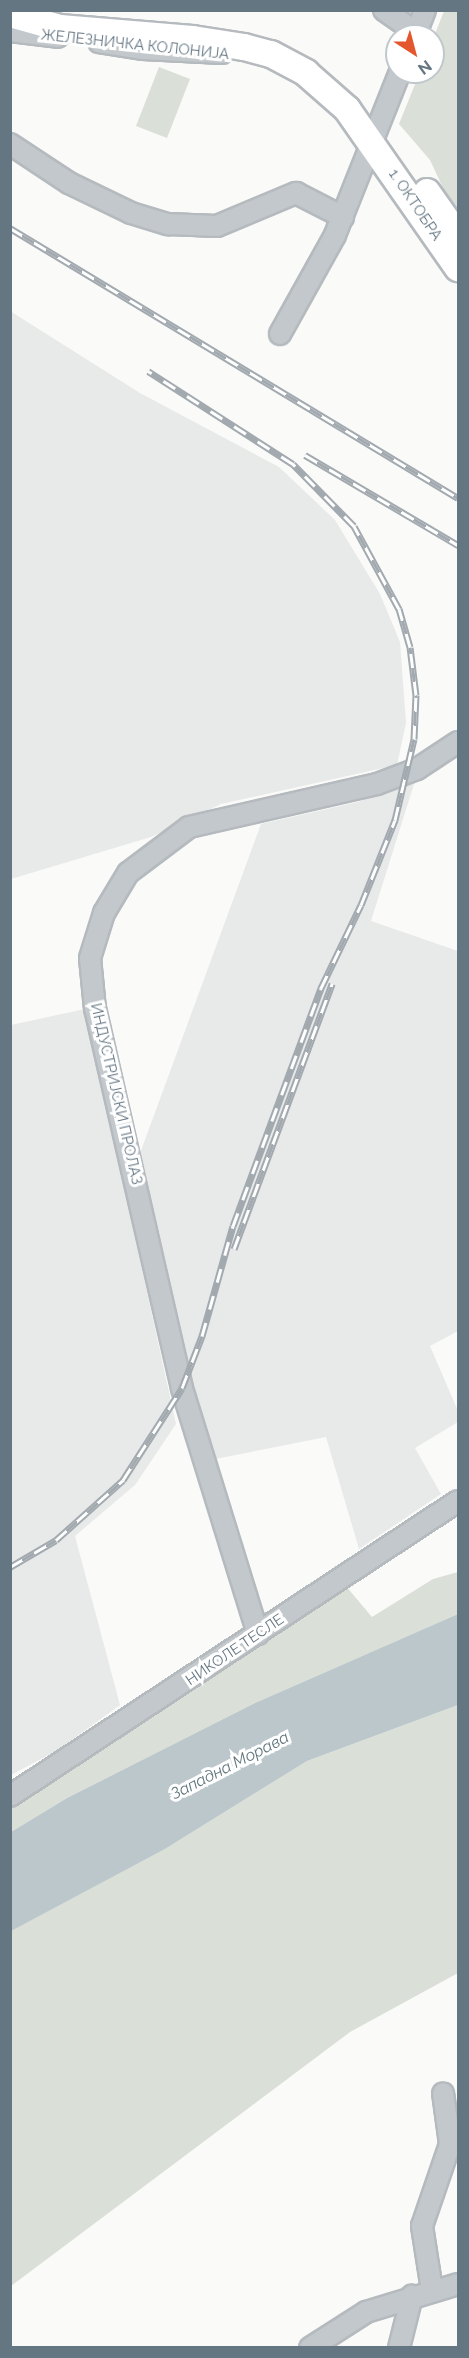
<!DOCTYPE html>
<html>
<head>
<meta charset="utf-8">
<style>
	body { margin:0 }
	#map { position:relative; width:469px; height:2358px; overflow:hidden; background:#fafaf8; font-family:Raleway,sans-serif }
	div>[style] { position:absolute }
	.built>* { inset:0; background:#e8e9e9 }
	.green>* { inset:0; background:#dadfd7 }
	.water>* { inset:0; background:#bbc7cb }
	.roads { filter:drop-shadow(2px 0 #b5babe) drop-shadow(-2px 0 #b5babe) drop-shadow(0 2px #b5babe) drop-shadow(0 -2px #b5babe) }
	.minor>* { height:20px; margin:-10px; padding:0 10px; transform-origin:10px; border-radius:10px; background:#c3c8cc }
	.major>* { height:26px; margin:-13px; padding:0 13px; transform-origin:13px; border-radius:13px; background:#fff }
	.rail>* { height:7px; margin-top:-3.5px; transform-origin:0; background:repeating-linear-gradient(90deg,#fff 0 14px,#a2aab0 0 28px); box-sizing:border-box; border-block:2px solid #a2aab0 }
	span { translate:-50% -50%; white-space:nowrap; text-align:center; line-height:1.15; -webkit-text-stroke:6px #fff; paint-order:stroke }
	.street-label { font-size:15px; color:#657683 }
	.water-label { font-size:16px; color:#60757c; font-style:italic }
	.frame { position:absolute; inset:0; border:12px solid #657683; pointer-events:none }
	.north { position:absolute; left:385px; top:24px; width:60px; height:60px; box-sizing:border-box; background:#fff; border:2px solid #c1c8cd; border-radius:50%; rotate:144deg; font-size:16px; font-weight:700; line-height:24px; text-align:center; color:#657683 }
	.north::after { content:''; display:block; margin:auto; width:21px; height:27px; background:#e4572e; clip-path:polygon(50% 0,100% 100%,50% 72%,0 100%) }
</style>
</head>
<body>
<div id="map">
	<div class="built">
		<div style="clip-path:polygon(10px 311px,140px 393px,279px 467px,335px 520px,380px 594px,400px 642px,406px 723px,397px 765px,221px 804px,151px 837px,11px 879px)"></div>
		<div style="clip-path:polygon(415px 781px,371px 921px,458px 951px,458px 1331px,430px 1346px,458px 1411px,458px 1422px,415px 1448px,441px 1494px,359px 1549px,326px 1437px,210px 1460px,139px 1156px,261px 824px,358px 802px)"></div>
		<div style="clip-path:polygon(85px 1009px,176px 1424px,135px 1485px,75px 1536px,120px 1705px,58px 1750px,11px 1775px,11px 1025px)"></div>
	</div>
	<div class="green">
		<div style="clip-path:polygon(444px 11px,458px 11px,458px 220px,430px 160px,399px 124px,420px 72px,433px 72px,433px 39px)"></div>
		<div style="clip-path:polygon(159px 67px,190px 79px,167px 138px,136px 126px)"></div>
		<div style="clip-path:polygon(458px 1572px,458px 1614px,255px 1703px,67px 1798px,11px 1832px,11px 1801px,102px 1748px,345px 1585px,372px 1617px,433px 1579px)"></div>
		<div style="clip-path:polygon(458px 1705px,458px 1973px,350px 2032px,11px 2286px,10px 1931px,165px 1849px,307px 1761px)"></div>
	</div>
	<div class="water">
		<div style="clip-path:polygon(458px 1614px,458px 1705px,307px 1761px,165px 1849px,11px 1931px,11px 1832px,67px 1798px,255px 1703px)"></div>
	</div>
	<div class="roads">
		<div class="minor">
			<div style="left:384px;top:10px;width:39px;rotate:35deg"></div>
			<div style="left:10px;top:31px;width:48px;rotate:7.1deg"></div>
			<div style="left:415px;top:36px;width:28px;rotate:-69deg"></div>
			<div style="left:99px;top:42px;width:45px;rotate:9deg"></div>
			<div style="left:143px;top:49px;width:79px;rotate:2.9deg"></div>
			<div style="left:10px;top:144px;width:71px;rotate:33.5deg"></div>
			<div style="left:69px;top:183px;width:69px;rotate:25.8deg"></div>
			<div style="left:131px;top:213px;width:39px;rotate:17deg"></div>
			<div style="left:168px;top:224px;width:49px;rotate:2.3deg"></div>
			<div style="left:217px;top:226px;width:86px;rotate:-22.7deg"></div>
			<div style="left:296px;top:193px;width:53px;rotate:27.1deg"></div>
			<div style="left:280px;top:334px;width:113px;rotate:-60.9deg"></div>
			<div style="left:335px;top:235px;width:175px;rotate:-68.3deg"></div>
			<div style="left:258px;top:1634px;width:257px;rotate:-107.2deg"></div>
			<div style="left:182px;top:1388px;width:389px;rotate:-102.9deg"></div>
			<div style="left:95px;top:1009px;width:51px;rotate:-95.6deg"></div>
			<div style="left:90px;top:958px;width:47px;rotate:-72.7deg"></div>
			<div style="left:104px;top:913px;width:47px;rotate:-59deg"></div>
			<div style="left:128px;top:873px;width:76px;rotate:-37deg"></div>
			<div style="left:189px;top:827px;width:193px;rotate:-12.9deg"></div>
			<div style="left:377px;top:784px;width:43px;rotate:-20.6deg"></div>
			<div style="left:417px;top:769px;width:49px;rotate:-33.4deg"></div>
			<div style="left:10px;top:1796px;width:536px;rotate:-33.36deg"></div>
			<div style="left:432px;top:2290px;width:65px;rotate:-98.9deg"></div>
			<div style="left:422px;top:2226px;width:87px;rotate:-71.1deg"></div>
			<div style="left:450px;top:2144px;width:51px;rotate:-97.8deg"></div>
			<div style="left:310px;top:2348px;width:67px;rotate:-32.7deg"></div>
			<div style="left:366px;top:2312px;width:96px;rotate:-16.9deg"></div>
			<div style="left:399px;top:2348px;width:54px;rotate:-76deg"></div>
		</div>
		<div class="major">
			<div style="left:10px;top:14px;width:52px;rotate:15.6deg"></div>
			<div style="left:60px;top:28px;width:133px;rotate:4.7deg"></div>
			<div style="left:193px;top:39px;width:52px;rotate:8.9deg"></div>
			<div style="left:244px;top:47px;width:28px;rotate:15deg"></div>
			<div style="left:271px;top:54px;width:40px;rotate:28deg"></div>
			<div style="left:306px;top:73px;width:55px;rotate:41.3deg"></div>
			<div style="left:347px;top:109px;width:194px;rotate:55.1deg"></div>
			<div style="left:427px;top:192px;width:54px;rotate:54.8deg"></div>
		</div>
	</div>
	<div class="rail">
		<div style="left:10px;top:228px;width:523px;rotate:31.08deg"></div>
		<div style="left:305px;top:455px;width:178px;rotate:30.5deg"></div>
		<div style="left:234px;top:1249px;width:283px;rotate:-69.7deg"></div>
		<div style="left:10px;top:1567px;width:53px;rotate:-30.4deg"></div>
		<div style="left:56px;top:1540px;width:90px;rotate:-41.8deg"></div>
		<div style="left:123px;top:1480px;width:109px;rotate:-57.3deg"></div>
		<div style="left:182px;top:1388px;width:56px;rotate:-69deg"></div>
		<div style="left:202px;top:1336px;width:114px;rotate:-74.3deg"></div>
		<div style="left:233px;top:1226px;width:254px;rotate:-69.7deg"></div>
		<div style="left:321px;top:988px;width:92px;rotate:-64.3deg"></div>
		<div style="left:361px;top:905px;width:92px;rotate:-68.2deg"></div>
		<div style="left:395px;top:820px;width:83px;rotate:-76.8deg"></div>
		<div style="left:414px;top:739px;width:44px;rotate:-87.4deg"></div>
		<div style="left:416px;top:695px;width:48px;rotate:-97.1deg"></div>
		<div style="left:410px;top:647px;width:40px;rotate:-106deg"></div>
		<div style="left:399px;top:609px;width:94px;rotate:-118.5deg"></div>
		<div style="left:354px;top:526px;width:87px;rotate:-134.5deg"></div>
		<div style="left:293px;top:464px;width:172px;rotate:-147.3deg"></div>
	</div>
	<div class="street-label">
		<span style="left:135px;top:45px;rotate:6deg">ЖЕЛЕЗНИЧКА КОЛОНИЈА</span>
		<span style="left:415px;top:205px;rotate:56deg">1. ОКТОБРА</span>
		<span style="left:116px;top:1094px;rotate:77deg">ИНДУСТРИЈСКИ ПРОЛАЗ</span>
		<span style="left:235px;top:1650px;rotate:-34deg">НИКОЛЕ ТЕСЛЕ</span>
	</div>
	<div class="water-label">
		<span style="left:230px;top:1766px;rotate:-27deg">Западна Морава</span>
	</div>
	<div class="frame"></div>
	<div class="north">N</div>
</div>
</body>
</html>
